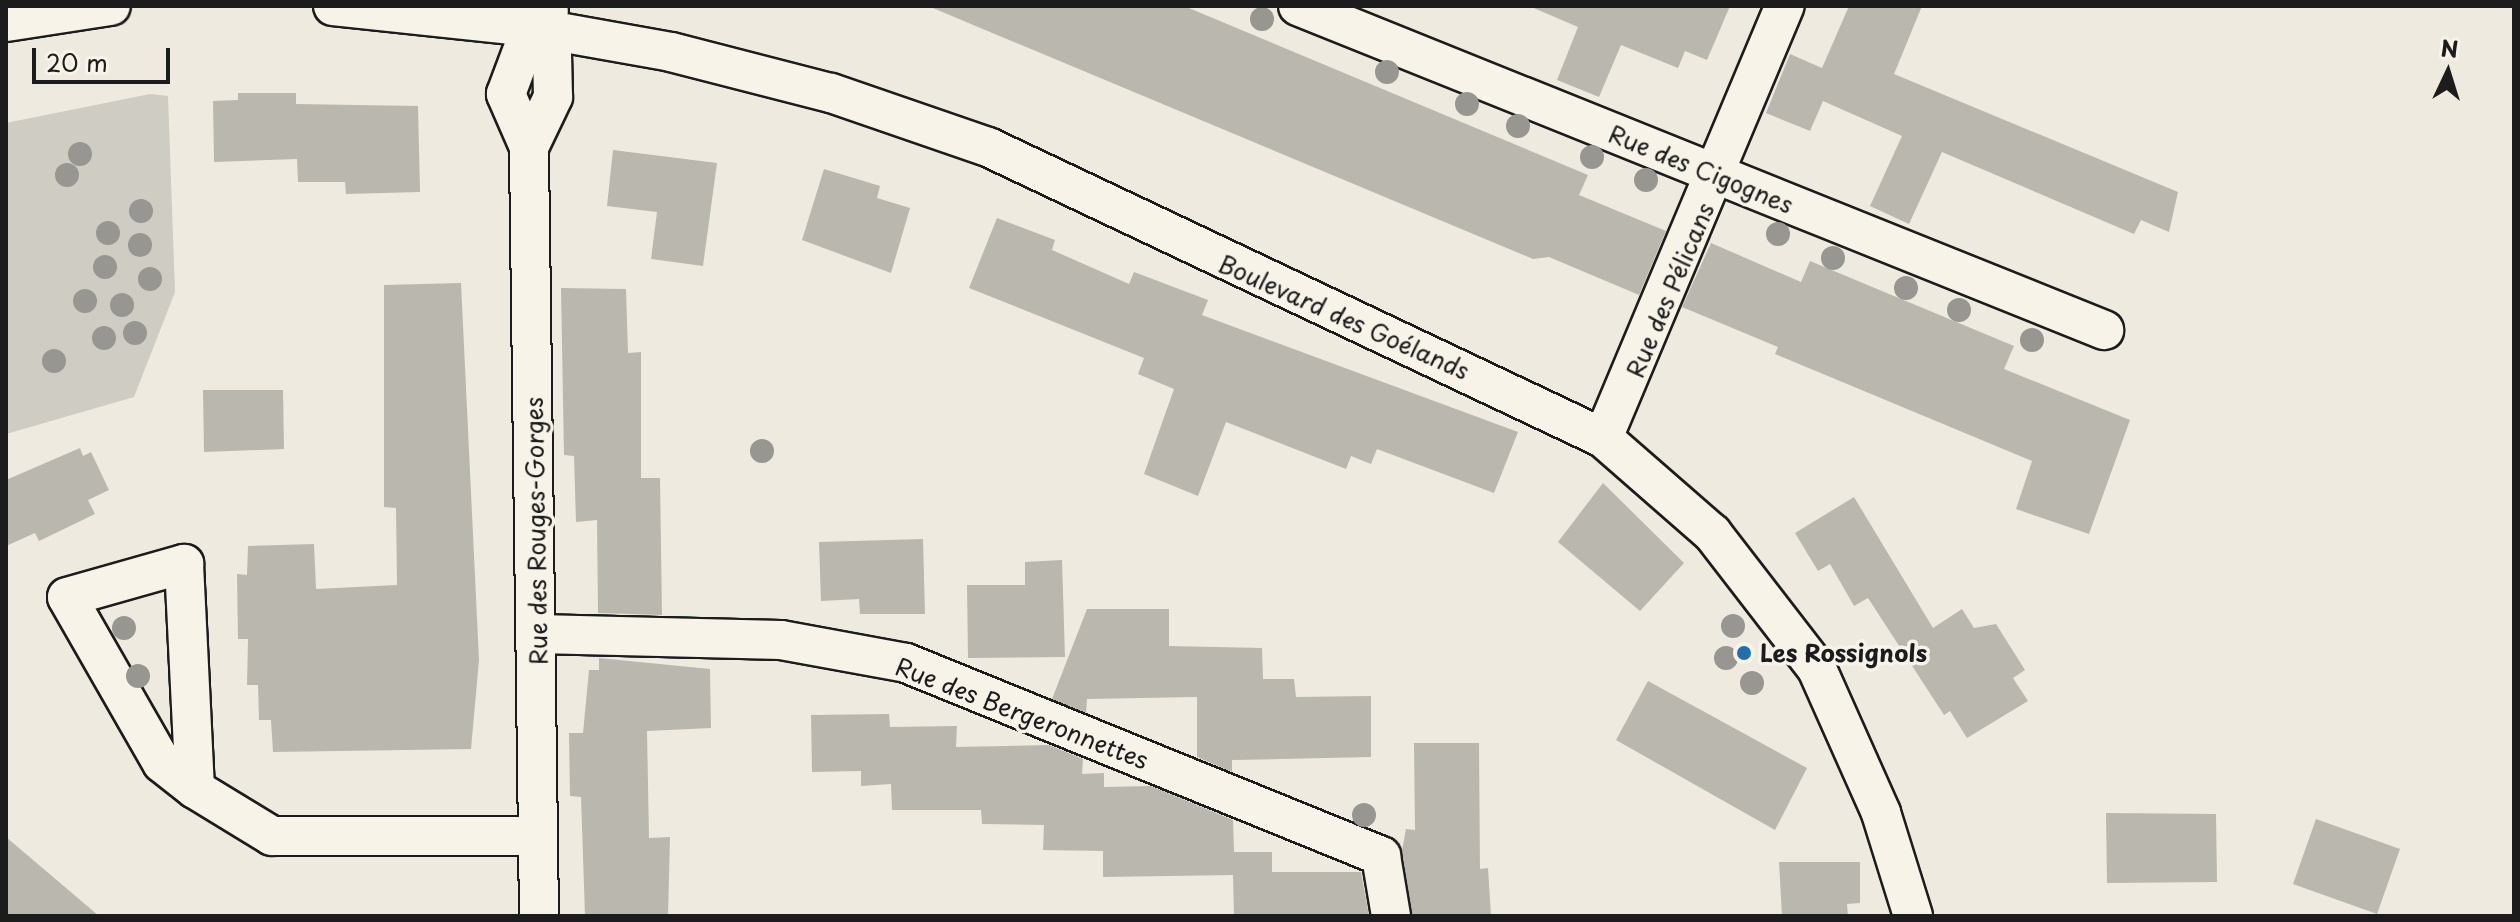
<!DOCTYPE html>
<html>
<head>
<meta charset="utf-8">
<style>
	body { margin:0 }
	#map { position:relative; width:2520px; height:922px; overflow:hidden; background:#eeeae0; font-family:"Playpen Sans",sans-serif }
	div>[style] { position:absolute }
	.green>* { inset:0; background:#cfccc3 }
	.building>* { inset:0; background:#bab7af }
	.roads { filter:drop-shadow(2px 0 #1c1c1c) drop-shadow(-2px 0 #1c1c1c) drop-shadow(0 2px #1c1c1c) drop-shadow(0 -2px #1c1c1c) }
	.minor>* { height:38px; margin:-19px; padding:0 19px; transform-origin:19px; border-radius:19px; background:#f7f3e8 }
	.trees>* { width:24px; height:24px; margin:-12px; border-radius:50%; background:#989690 }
	.dots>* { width:22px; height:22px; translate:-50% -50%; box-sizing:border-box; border:4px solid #f7f3e8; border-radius:50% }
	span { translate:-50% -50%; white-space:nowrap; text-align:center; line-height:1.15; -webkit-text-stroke:7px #f7f3e8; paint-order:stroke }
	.street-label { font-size:24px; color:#1c1c1c }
	.poi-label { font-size:24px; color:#1c1c1c; font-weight:700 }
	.left { translate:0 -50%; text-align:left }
	.frame { position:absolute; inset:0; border:8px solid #1c1c1c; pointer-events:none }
	.north { position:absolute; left:2408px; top:32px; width:80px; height:80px; -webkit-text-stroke:6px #f7f3e8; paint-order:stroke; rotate:4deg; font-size:22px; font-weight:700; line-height:32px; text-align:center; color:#1c1c1c }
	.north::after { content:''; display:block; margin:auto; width:28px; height:36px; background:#1c1c1c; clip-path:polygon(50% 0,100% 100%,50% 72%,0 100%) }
	.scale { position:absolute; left:32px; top:48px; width:138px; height:36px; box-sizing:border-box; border:4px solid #1c1c1c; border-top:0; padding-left:10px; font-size:24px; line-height:28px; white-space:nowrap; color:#1c1c1c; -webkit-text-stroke:6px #f7f3e8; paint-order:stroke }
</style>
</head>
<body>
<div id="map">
	<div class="green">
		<div style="clip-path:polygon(150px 94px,168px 96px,175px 292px,134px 397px,6px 434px,6px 123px)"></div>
	</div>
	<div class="building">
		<div style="clip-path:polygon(928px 6px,1184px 6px,1588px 175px,1579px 195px,1666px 231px,1639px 295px,1549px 257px,1533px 259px)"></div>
		<div style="clip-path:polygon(1529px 6px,1730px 6px,1707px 60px,1685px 51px,1678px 68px,1621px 45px,1599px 97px,1557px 80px,1578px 27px)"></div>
		<div style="clip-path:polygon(1849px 6px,1922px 6px,1894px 74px,2178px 192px,2169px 232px,2141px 220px,2134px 234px,1942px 152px,1909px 224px,1870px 206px,1902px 136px,1823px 101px,1810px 131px,1766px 113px,1790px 54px,1822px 68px)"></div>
		<div style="clip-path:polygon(238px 93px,296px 93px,296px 104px,418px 106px,420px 192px,346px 194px,345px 182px,298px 182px,297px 159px,214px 162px,213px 101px,238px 100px)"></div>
		<div style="clip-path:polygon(613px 150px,717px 163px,703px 266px,651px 259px,657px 212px,607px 206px)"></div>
		<div style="clip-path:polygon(824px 169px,880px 186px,877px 198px,910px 208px,891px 273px,802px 240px)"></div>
		<div style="clip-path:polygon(997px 218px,1055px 240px,1052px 250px,1129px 284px,1134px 272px,1208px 300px,1202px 315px,1518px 432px,1494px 493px,1377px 449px,1371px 464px,1351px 456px,1346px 469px,1226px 422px,1198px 496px,1144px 474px,1174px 389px,1138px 374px,1144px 358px,969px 288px)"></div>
		<div style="clip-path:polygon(1711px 243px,1801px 282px,1810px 261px,2014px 346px,2004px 369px,2130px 420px,2089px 534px,2016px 509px,2032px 461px,1775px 354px,1778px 347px,1682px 307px)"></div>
		<div style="clip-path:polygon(461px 283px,479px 660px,471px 749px,273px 752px,271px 720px,259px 720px,258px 685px,247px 685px,248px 639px,238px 639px,237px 574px,247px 575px,248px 546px,314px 544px,316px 589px,397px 585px,396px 508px,384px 507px,384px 285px)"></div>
		<div style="clip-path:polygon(561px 288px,626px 289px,628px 353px,641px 352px,641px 478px,660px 478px,662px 615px,598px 613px,597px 520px,576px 522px,574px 456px,564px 455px)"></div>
		<div style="clip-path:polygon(203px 390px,283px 390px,284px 449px,204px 452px)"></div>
		<div style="clip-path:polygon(80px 448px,83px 456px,91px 452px,109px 490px,88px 500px,95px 514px,39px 541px,35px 533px,6px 546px,6px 480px)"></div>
		<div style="clip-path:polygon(1603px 483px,1684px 563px,1640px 611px,1558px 542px)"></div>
		<div style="clip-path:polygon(1854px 497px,1933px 628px,1962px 609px,1974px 628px,1996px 624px,2025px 670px,2013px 678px,2028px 701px,1967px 738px,1950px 711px,1944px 715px,1868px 598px,1854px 606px,1830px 564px,1818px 571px,1795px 533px)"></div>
		<div style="clip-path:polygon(923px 539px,925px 614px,860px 614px,859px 599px,821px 601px,819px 542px)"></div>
		<div style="clip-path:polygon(1062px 560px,1065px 657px,968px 658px,967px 585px,1025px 585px,1025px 562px)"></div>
		<div style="clip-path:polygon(1087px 609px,1169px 609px,1169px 646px,1262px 648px,1263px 679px,1294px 679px,1296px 697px,1371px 696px,1371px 757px,1232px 760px,1232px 772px,1197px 757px,1197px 697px,1087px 699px,1086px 713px,1052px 699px)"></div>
		<div style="clip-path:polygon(599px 658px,710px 669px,711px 728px,647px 731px,649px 838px,670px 837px,668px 916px,585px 916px,581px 797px,570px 796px,569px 733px,583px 733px,589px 670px,599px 670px)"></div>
		<div style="clip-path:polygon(1648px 681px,1807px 768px,1775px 830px,1616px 740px)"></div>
		<div style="clip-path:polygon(889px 714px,890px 727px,957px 726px,956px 747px,1049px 745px,1083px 759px,1082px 774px,1104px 773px,1104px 787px,1151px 786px,1233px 820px,1234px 852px,1272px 852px,1272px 872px,1361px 872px,1369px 916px,1234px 916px,1233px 875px,1103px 877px,1103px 851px,1043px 850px,1044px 825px,982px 824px,981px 810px,892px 810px,891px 784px,861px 786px,861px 771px,812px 772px,811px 715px)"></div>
		<div style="clip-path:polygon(1414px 743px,1479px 743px,1480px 869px,1488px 868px,1491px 916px,1412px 916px,1402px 851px,1406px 829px,1415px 830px)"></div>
		<div style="clip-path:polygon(2106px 813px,2216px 814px,2217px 882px,2107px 883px)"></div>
		<div style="clip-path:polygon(2316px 819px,2400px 849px,2377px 914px,2293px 884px)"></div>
		<div style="clip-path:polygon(6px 837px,99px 916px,6px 916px)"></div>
		<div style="clip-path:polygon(1779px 862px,1860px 862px,1860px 903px,1847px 904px,1848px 916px,1782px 916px)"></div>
	</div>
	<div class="roads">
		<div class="minor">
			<div style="left:333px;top:6px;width:199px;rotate:6.1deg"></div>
			<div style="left:531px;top:27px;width:142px;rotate:10.1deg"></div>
			<div style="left:671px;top:52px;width:165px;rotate:14.4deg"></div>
			<div style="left:831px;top:93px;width:166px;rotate:19deg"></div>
			<div style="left:988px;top:147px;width:680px;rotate:25.32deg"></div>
			<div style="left:1603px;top:438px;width:145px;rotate:41.1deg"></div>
			<div style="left:1712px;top:533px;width:172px;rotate:52.3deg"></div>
			<div style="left:1817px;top:669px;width:158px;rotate:66deg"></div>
			<div style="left:1881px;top:813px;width:108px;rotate:72.7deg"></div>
			<div style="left:1298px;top:6px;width:869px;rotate:21.9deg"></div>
			<div style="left:519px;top:19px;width:47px;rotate:45.9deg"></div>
			<div style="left:552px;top:53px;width:44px;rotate:88.7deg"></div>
			<div style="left:553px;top:97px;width:55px;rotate:115.6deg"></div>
			<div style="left:6px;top:22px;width:106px;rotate:-8.7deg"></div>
			<div style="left:1603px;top:438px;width:469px;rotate:-67.2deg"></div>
			<div style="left:538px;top:634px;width:243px;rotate:1.4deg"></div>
			<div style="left:781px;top:640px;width:127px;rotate:10.4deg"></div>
			<div style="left:906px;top:663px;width:513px;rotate:22.11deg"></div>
			<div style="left:1381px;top:856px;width:61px;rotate:80.5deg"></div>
			<div style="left:195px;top:789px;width:42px;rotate:-141.8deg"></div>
			<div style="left:162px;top:763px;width:191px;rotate:-119.8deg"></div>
			<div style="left:67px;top:597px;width:122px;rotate:-15.8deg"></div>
			<div style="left:184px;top:564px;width:225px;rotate:87.2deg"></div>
			<div style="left:195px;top:789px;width:90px;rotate:31.4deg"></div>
			<div style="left:272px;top:836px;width:266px"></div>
			<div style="left:539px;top:916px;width:769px;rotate:-90.75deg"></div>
			<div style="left:529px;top:147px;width:58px;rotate:-113.5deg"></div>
			<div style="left:506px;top:94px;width:72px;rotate:-69.5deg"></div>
			<div style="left:531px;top:27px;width:24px;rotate:-42deg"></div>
		</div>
	</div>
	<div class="trees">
		<div style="left:1262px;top:19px"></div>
		<div style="left:1387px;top:72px"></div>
		<div style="left:1467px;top:104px"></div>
		<div style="left:1518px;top:126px"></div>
		<div style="left:80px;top:154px"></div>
		<div style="left:1592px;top:157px"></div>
		<div style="left:67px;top:175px"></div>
		<div style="left:1646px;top:180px"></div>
		<div style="left:141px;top:211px"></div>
		<div style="left:108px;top:233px"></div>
		<div style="left:1778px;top:234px"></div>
		<div style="left:140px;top:245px"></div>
		<div style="left:1833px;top:258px"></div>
		<div style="left:105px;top:267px"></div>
		<div style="left:150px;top:279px"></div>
		<div style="left:1906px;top:288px"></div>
		<div style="left:85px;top:301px"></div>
		<div style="left:122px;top:305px"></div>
		<div style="left:1959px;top:310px"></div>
		<div style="left:135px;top:333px"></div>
		<div style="left:104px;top:338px"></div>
		<div style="left:2032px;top:340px"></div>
		<div style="left:54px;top:361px"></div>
		<div style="left:762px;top:451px"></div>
		<div style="left:1733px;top:626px"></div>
		<div style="left:124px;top:628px"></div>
		<div style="left:1726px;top:658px"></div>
		<div style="left:138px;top:676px"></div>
		<div style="left:1752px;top:683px"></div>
		<div style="left:1364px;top:815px"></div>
	</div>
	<div class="dots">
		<div style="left:1744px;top:653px;background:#1f6fb2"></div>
	</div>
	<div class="street-label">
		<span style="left:1701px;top:169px;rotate:22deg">Rue des Cigognes</span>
		<span style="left:1670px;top:290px;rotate:-67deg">Rue des Pélicans</span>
		<span style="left:1344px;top:317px;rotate:24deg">Boulevard des Goélands</span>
		<span style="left:536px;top:531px;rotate:-91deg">Rue des Rouges-Gorges</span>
		<span style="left:1022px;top:713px;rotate:21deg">Rue des Bergeronnettes</span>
	</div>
	<div class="poi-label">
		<span class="left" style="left:1760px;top:653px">Les Rossignols</span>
	</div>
	<div class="frame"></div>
	<div class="north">N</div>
	<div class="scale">20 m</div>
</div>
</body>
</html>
